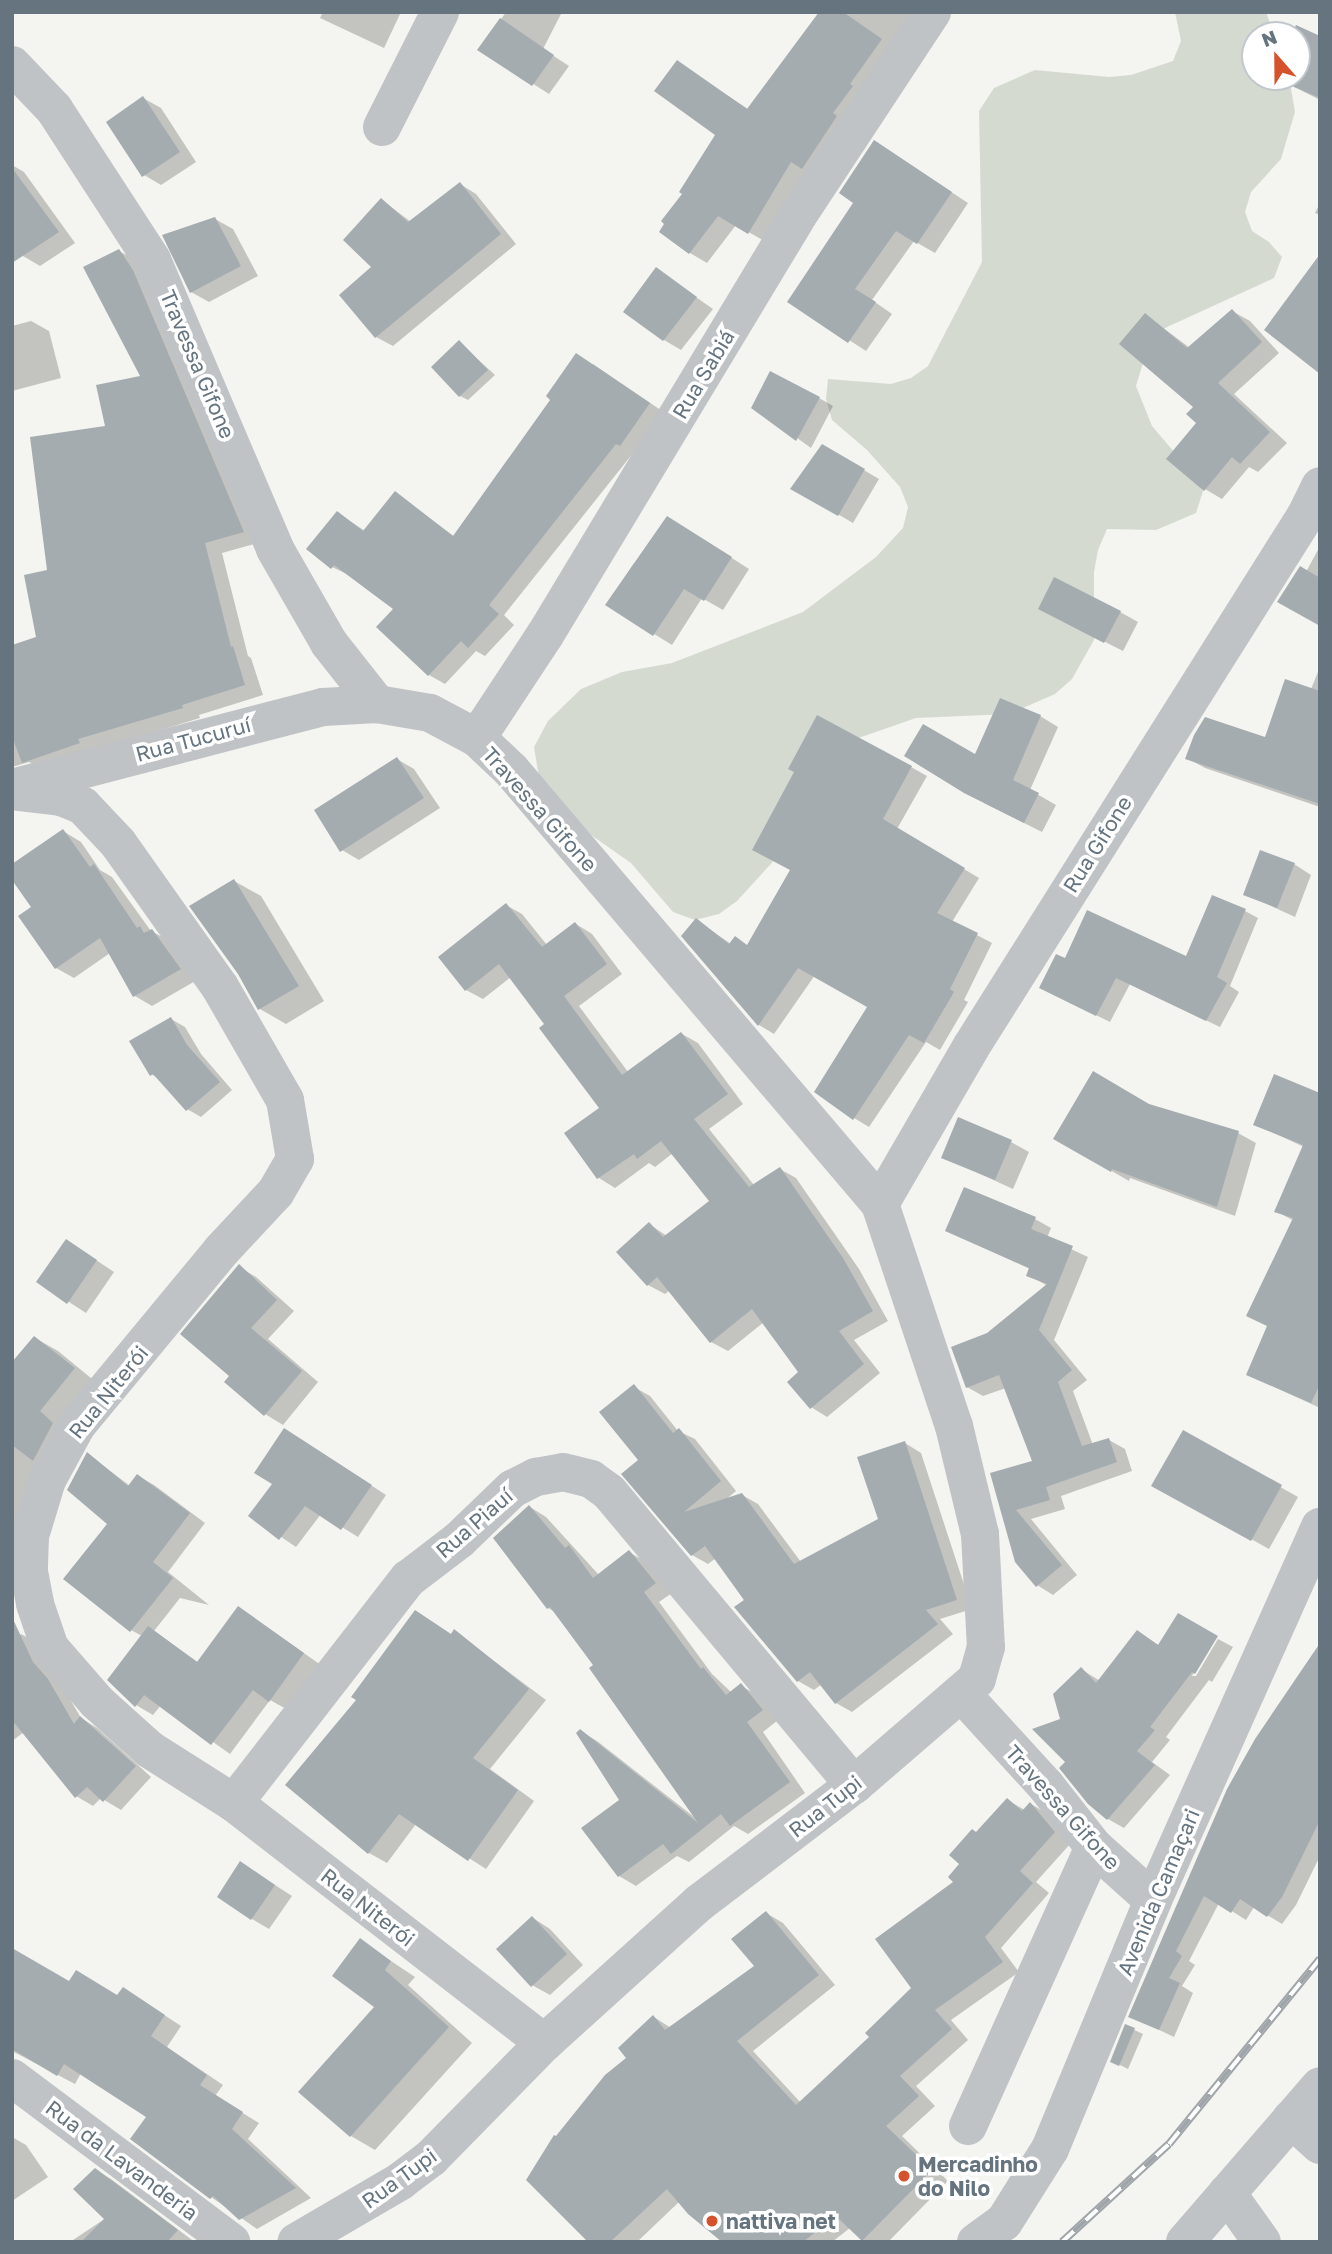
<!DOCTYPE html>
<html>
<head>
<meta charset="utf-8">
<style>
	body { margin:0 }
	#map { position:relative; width:1332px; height:2254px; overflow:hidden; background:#f4f4f0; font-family:"Golos Text",sans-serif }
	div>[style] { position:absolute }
	.green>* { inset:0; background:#d5dad1 }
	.shadow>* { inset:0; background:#0003 }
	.building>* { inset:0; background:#a4acb0 }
	.minor>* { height:38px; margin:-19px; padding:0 19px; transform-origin:19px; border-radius:19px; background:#bfc3c6 }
	.rail>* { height:8px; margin-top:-4px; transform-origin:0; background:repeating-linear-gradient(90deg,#fff 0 16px,#9fa5a9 0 32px); box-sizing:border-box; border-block:2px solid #9fa5a9 }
	.dots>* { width:19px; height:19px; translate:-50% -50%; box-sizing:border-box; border:4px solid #fff; border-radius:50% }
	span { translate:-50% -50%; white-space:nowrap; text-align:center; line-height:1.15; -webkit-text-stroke:7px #fff; paint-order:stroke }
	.street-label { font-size:21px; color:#65747f }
	.poi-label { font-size:21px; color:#65747f; font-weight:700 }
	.left { translate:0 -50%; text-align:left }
	.frame { position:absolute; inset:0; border:14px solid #65747f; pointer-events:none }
	.north { position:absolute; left:1241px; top:21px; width:70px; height:70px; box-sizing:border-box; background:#fff; border:2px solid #c1c7cc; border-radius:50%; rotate:339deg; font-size:19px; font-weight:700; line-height:28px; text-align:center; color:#65747f }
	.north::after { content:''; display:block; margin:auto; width:24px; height:32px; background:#d6522d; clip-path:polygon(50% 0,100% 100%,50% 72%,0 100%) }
</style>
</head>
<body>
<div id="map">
	<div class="green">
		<div style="clip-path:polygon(1175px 12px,1266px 12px,1274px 35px,1255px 35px,1255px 77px,1289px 77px,1295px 112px,1281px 159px,1251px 192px,1245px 212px,1252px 231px,1269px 242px,1282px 257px,1274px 278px,1165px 328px,1149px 343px,1136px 386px,1152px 426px,1192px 473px,1203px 491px,1196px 513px,1156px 530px,1107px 529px,1098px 550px,1094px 572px,1094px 640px,1072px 679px,1055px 694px,1009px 714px,916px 718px,821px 751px,800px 832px,737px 901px,719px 914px,695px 920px,673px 912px,631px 863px,591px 835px,540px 783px,534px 747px,548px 721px,581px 689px,622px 672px,672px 663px,803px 612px,876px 557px,903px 528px,908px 507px,900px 487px,867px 450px,832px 420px,826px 399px,828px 379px,891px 384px,911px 378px,928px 366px,982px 262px,979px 111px,994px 88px,1035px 70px,1109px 77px,1131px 75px,1173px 61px,1181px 41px)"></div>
	</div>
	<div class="shadow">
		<div style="clip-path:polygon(323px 12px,401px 12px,384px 48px,320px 18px)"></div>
		<div style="clip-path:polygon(506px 12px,562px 12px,543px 49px,569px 66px,549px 94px,480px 50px)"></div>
		<div style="clip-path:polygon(820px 12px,913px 12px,766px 242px,736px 225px,707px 263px,690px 253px,685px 193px,717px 134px,677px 62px,748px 109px)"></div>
		<div style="clip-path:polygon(1297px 28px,1320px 38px,1320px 100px,1275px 77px,1297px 77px,1297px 35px,1293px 35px)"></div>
		<div style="clip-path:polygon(143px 98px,161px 108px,196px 162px,161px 185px,144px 175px)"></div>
		<div style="clip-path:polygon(892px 153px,968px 203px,935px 253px,914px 241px,872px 300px,892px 314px,866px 351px,789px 301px)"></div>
		<div style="clip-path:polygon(12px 165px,24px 172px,75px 243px,40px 266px,23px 256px,12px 242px)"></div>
		<div style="clip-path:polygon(460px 184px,476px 194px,516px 244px,393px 346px,376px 337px,341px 295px,374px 267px,382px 200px,411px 222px)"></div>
		<div style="clip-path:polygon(1320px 203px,1320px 215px,1315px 213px)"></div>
		<div style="clip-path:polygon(215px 219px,233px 229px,258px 276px,209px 302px,191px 292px)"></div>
		<div style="clip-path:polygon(119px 251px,137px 261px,261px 542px,222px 553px,248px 656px,251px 658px,263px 695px,199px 715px,200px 718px,39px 767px,29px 762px,12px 767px,12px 647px,38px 638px,49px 572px,107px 428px,143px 377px)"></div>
		<div style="clip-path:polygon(657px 270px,713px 309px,681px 350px,664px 340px)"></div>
		<div style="clip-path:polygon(1232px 311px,1250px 321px,1279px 353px,1234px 394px,1287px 443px,1258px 472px,1249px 467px,1222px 499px,1205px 489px,1195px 407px,1146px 315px,1190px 348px)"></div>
		<div style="clip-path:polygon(31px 321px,49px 331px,61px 378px,12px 391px,12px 326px)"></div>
		<div style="clip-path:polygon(459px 342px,495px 375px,468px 400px,460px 396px)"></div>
		<div style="clip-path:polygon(593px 364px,665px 413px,504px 615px,514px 625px,485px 656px,476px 651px,445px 684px,429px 675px,396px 608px,349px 575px,332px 567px,338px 513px,365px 531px,395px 493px,455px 537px)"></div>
		<div style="clip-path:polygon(819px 398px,833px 406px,811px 448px,754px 407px)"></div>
		<div style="clip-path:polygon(823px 446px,879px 479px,853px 523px,793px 488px)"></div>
		<div style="clip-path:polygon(685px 528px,749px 569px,723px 610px,702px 598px,672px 645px,607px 605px,634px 563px,637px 565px)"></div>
		<div style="clip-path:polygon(1320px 546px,1320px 624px,1306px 572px)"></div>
		<div style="clip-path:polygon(1120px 612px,1138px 622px,1123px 651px,1058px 618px)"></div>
		<div style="clip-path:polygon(1320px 667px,1320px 807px,1205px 768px,1187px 758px,1266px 739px,1311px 689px)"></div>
		<div style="clip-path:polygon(1040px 716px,1058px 727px,1030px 790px,1056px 805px,1042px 832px,984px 803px,976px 756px)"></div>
		<div style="clip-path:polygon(397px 759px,414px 769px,440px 808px,359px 860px,342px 850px)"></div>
		<div style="clip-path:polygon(911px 767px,927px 776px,897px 829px,979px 878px,952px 922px,992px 943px,964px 1000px,968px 1002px,940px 1050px,926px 1042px,869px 1127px,854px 1118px,869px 1006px,815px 975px,774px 1034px,759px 1025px,696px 920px,731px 944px,748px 946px)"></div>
		<div style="clip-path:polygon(63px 831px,81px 842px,100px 870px,112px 877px,151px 931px,170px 941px,197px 980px,152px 1006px,135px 996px,110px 953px,74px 978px,56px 968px,34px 907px)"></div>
		<div style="clip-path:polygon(1294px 864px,1311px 875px,1295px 917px,1245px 894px)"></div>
		<div style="clip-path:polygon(234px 881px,261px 896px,324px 1001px,286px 1024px,260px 1009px)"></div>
		<div style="clip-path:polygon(506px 905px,522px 914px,547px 945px,576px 924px,592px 934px,622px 974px,579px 1006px,628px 1072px,682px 1034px,698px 1043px,743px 1104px,709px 1129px,754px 1185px,780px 1169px,796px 1178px,859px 1269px,888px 1321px,854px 1340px,880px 1373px,827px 1417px,811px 1407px,800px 1373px,764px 1322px,728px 1351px,711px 1342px,670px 1290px,665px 1294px,648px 1285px,619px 1252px,649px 1224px,667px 1236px,711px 1201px,673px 1153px,655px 1167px,649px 1163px,615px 1188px,599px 1178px,566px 1133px,602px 1108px,547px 1024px,511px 977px,483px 999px,466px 990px)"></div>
		<div style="clip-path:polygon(1245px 911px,1258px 918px,1230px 986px,1239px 992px,1220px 1027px,1130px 984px,1110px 1022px,1055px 995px,1065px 960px,1187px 958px)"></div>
		<div style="clip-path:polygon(171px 1019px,185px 1027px,201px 1054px,232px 1090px,201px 1117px,187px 1109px,161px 1080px,151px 1074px)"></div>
		<div style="clip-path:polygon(1320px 1095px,1320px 1408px,1248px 1375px,1269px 1327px,1294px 1221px,1276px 1211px,1304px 1147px,1255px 1124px)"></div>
		<div style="clip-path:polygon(1149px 1105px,1238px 1133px,1256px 1143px,1235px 1216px,1130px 1178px,1129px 1181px,1056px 1139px)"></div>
		<div style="clip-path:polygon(1011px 1142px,1029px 1152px,1013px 1189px,943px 1157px)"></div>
		<div style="clip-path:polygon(965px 1189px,1035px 1219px,1051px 1228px,1047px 1238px,1088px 1257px,1054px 1340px,1087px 1380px,1073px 1391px,1093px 1445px,1109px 1440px,1125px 1449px,1132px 1471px,1061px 1496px,1065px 1509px,1031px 1519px,1077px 1575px,1053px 1595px,1037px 1585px,992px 1474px,1034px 1462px,1006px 1388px,983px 1396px,967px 1387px,988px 1334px,1048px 1286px,1028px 1275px,1030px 1269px,947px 1231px)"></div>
		<div style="clip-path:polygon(84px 1252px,114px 1272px,86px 1313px,38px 1282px)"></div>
		<div style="clip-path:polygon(239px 1267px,256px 1277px,294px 1311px,268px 1339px,318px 1382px,283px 1425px,265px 1414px,231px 1376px)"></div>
		<div style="clip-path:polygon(35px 1338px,58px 1351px,97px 1383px,12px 1536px,12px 1365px)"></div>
		<div style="clip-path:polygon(634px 1387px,650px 1396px,678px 1431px,695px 1439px,736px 1491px,724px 1501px,742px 1495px,758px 1504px,801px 1562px,880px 1520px,905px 1443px,921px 1453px,972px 1609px,940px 1619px,953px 1634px,852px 1712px,836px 1703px,822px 1684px,814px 1690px,798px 1681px,716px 1558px,708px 1564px,692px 1555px,641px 1460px)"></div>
		<div style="clip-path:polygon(1184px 1433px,1298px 1497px,1269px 1549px,1154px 1485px)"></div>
		<div style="clip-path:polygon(300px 1439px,386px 1495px,358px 1537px,321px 1514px,296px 1547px,250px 1516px,275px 1484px)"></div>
		<div style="clip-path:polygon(88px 1454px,130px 1486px,138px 1476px,154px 1485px,205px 1523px,168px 1572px,209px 1605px,180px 1598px,154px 1631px,199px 1663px,239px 1608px,321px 1665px,288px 1710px,270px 1700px,230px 1754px,161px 1705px,153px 1715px,136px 1705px,142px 1636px,131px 1630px,109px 1524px)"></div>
		<div style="clip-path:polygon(530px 1507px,546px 1517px,599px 1575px,629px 1552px,646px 1562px,672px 1593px,659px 1602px,712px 1674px,732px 1693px,741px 1686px,758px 1695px,778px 1720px,763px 1732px,805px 1793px,748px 1834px,734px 1826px,689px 1862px,677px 1856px,636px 1886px,619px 1876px,622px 1800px,580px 1731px,597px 1741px,698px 1820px,595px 1666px,557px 1613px,548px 1608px)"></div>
		<div style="clip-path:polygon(455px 1632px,546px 1700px,490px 1769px,534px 1801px,486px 1869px,416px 1824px,387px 1863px,369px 1853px,288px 1785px)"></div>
		<div style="clip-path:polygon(1138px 1632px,1160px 1646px,1215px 1637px,1192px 1676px,1196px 1676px,1218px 1639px,1233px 1647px,1212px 1682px,1209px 1680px,1166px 1737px,1170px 1740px,1152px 1762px,1170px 1775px,1124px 1828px,1108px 1819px,1067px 1762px,1062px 1721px,1081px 1669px,1100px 1681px)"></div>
		<div style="clip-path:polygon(21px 1634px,37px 1643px,81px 1718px,97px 1728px,151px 1777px,121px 1810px,101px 1798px,93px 1806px,76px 1796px,24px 1732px,12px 1741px,12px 1645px)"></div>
		<div style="clip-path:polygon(1320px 1765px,1320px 1856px,1296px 1905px,1282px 1924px,1254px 1907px,1246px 1920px,1219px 1903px,1189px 1961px,1195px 1965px,1182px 1986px,1193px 1993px,1174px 2037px,1130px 2016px,1228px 1790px)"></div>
		<div style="clip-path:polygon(1007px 1800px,1025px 1810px,1031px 1804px,1048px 1814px,1071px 1843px,1036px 1882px,1049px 1893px,1001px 1948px,1019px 1972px,951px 2020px,968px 2040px,916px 2086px,935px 2106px,902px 2136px,948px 2181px,888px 2242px,866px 2242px,850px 2228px,832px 2242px,723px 2242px,680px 2201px,637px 2242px,590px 2242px,557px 2138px,629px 2058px,654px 2017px,671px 2028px,756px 1966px,766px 1913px,783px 1923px,835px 1985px,753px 2051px,801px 2103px,872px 2037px,914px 1988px,962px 1864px,977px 1834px)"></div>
		<div style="clip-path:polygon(258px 1874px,292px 1896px,269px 1929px,252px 1919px)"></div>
		<div style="clip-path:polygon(533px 1918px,550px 1929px,583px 1965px,550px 1995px,532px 1985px)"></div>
		<div style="clip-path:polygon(361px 1941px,415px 1977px,408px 1985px,472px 2043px,375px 2150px,351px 2136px,377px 2007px)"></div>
		<div style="clip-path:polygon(12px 1969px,118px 1997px,140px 1999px,181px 2026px,167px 2047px,223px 2085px,215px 2096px,259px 2123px,248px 2139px,311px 2198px,257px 2229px,211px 2197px,148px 2116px,81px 2073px,75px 2084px,12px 2051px)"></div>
		<div style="clip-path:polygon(1126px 2026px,1143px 2034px,1128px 2069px,1112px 2061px)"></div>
		<div style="clip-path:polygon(12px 2137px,26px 2145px,48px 2177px,12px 2201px)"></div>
		<div style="clip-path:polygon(95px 2170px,111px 2179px,192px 2240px,70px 2242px,106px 2218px)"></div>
	</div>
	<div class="building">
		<div style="clip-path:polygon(819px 12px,843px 12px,882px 39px,850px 84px,853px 86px,833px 113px,837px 116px,802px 169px,791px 162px,748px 234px,718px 216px,689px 254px,659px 232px,664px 224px,661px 221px,682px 194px,679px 192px,715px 135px,654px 91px,677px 60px,747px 109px)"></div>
		<div style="clip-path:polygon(500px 18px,554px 55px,532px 86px,477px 50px)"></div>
		<div style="clip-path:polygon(1296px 25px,1320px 36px,1320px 98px,1273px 78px,1297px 77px,1297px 35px,1291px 35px)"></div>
		<div style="clip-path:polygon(143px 96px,180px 152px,142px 177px,106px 122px)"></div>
		<div style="clip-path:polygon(874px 140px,952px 192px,917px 244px,896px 231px,855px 289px,876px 302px,848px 343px,787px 302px,853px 203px,839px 193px)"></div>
		<div style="clip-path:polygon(12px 168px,59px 232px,12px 263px)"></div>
		<div style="clip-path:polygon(460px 182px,501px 234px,375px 338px,339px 295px,371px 267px,343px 240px,381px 198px,408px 222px)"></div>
		<div style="clip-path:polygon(215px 217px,241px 266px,190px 293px,162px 235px)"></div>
		<div style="clip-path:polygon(119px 249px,133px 270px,244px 532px,205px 543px,231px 647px,233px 646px,245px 685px,182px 705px,183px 708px,78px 739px,80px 743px,22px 763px,12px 736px,12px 645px,36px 637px,24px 575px,47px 570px,30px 437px,105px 426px,96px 385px,140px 376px,83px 267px)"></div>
		<div style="clip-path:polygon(1320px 254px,1320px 374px,1264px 330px)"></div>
		<div style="clip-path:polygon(656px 267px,697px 297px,663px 341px,623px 312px)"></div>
		<div style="clip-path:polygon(1232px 309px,1262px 342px,1218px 383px,1270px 432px,1240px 464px,1232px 457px,1204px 491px,1166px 459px,1196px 423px,1186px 414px,1193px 407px,1119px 344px,1145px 313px,1187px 348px)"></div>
		<div style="clip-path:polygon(459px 340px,488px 370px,459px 397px,431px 367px)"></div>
		<div style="clip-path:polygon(576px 353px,650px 403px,620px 446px,616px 444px,489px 605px,499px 614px,468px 648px,461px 641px,428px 676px,376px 627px,393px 609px,334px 565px,331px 569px,306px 549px,337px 511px,363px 531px,395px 491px,453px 536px,550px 400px,546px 396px)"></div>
		<div style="clip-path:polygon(770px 371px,820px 397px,796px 441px,751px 408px)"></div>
		<div style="clip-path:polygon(822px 444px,865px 469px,838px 516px,790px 489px)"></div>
		<div style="clip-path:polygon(667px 516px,732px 557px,704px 601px,684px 589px,653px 636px,605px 605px)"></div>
		<div style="clip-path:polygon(1300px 566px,1320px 578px,1320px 626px,1277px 602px)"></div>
		<div style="clip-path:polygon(1054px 577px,1121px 611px,1104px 643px,1038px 609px)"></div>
		<div style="clip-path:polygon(1285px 679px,1320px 691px,1320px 804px,1185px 759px,1194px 735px,1205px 717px,1265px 737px)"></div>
		<div style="clip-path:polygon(1000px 698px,1041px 715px,1013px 780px,1039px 793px,1024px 823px,964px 793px,904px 756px,923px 724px,975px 754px)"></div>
		<div style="clip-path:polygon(817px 715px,912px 766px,883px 819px,965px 868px,937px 913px,978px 933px,950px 989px,954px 992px,924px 1043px,909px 1035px,853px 1120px,814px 1092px,867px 1007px,798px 968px,758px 1026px,681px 936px,696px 918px,729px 944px,735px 936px,747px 945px,790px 870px,752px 850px,794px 772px,788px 769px)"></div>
		<div style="clip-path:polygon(397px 757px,424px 798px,340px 852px,314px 810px)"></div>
		<div style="clip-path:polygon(63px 829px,90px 867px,94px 864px,137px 928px,140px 926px,144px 933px,152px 929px,181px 969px,133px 997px,100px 938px,55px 969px,18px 916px,31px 907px,12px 880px,12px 864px)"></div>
		<div style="clip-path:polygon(1260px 850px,1295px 863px,1277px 908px,1243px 895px)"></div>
		<div style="clip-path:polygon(234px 879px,299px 986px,258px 1010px,238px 974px,189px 906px)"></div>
		<div style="clip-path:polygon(1212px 895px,1246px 909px,1217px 977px,1227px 983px,1206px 1021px,1116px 978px,1096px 1016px,1039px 988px,1056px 954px,1065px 958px,1087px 910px,1186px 956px)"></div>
		<div style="clip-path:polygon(506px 903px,542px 947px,575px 922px,607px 964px,564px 996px,622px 1075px,681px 1032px,728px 1094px,694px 1119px,749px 1187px,780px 1167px,843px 1258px,873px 1311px,839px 1331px,864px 1364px,810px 1409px,787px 1382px,798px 1372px,752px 1309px,710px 1343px,657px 1277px,647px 1286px,616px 1252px,649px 1222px,663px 1237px,709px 1201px,661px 1141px,637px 1159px,634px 1154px,597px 1179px,564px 1133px,599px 1108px,539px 1028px,544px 1024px,499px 964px,465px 991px,438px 957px)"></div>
		<div style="clip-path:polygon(171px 1017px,187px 1045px,220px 1082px,186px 1111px,153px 1074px,150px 1076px,129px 1041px)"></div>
		<div style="clip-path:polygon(1093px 1071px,1149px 1104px,1239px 1131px,1217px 1207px,1112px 1169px,1111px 1172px,1053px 1139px)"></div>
		<div style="clip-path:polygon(1274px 1074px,1320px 1093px,1320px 1384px,1311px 1403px,1246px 1375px,1267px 1326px,1246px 1316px,1293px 1218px,1274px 1212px,1303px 1145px,1253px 1125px)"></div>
		<div style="clip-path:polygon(958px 1117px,1012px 1140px,995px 1180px,941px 1158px)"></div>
		<div style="clip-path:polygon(964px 1187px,1036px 1217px,1031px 1229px,1073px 1246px,1039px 1330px,1072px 1370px,1058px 1382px,1082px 1446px,1109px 1438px,1117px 1462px,1046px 1487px,1050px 1500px,1016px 1510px,1062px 1565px,1036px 1587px,1015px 1562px,990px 1473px,1032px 1461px,999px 1375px,966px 1388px,951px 1347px,987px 1333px,1047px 1284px,1026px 1276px,1029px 1268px,945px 1231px)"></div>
		<div style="clip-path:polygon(66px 1239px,97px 1260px,67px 1304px,36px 1282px)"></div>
		<div style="clip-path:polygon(239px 1264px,277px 1300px,251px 1328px,302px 1371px,264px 1416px,224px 1382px,229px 1376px,180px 1334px)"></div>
		<div style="clip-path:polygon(34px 1336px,75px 1368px,40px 1411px,53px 1423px,33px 1461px,12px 1445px,12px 1362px)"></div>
		<div style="clip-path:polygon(634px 1384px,673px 1433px,679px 1428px,721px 1481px,684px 1512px,742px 1493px,794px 1564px,878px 1519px,857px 1457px,905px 1441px,957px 1600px,926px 1610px,938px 1624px,835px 1704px,810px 1672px,797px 1682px,734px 1607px,744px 1600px,705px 1546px,691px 1556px,621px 1474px,638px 1460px,599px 1412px)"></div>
		<div style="clip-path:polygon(284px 1428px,372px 1485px,341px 1530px,305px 1506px,279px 1540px,248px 1516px,272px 1484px,254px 1473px)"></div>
		<div style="clip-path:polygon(1183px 1430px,1282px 1485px,1251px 1541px,1151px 1486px)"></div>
		<div style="clip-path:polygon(87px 1452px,128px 1486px,137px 1474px,190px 1513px,153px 1562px,173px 1578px,130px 1632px,63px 1579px,107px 1524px,67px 1490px)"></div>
		<div style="clip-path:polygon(529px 1505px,565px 1548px,569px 1545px,593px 1578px,629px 1550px,656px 1583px,644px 1592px,701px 1669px,703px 1667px,726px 1695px,741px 1683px,763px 1710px,747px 1722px,790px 1782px,730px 1826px,721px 1814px,671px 1854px,663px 1844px,618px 1877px,581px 1828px,619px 1800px,576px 1733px,580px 1729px,698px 1823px,589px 1668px,593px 1665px,550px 1607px,547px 1609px,493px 1538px)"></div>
		<div style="clip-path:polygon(238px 1606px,304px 1653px,269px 1702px,253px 1690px,211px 1745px,144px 1695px,135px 1707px,107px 1680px,148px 1626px,197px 1662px)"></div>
		<div style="clip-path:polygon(415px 1610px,451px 1634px,454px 1629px,529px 1689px,473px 1758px,518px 1790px,468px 1861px,399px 1814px,368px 1854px,285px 1785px,356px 1700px,351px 1697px)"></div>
		<div style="clip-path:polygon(1178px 1613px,1218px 1636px,1195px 1674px,1192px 1672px,1150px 1727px,1155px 1730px,1137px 1751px,1155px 1765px,1107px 1820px,1088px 1804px,1059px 1768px,1065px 1762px,1032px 1729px,1060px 1719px,1053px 1694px,1081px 1667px,1096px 1683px,1137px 1630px,1158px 1645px)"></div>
		<div style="clip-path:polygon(12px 1617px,33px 1662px,48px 1679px,74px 1724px,80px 1716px,136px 1766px,103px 1802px,87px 1787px,75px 1798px,12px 1720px)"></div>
		<div style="clip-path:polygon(1320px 1643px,1320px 1820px,1282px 1897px,1267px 1917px,1240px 1899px,1231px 1913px,1204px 1896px,1176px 1951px,1182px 1956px,1169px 1978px,1180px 1983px,1159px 2030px,1128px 2017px,1227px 1789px,1255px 1739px)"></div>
		<div style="clip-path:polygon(1007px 1798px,1022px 1811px,1030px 1802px,1055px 1832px,1020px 1871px,1033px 1883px,985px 1937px,1003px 1962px,935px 2010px,952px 2029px,900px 2076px,919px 2096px,886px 2126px,932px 2170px,862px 2241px,836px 2216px,803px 2242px,722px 2242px,688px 2214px,667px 2189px,610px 2242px,588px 2242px,526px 2180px,554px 2135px,556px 2136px,605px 2075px,626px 2058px,618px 2048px,653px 2015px,665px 2030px,754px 1966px,731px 1939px,766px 1911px,819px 1975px,737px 2041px,796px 2105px,869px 2037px,865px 2033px,911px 1988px,875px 1939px,953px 1882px,948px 1877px,959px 1864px,949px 1855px,972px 1829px,976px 1832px)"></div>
		<div style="clip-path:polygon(240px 1861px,275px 1885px,251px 1920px,217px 1897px)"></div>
		<div style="clip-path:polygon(532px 1916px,567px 1954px,531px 1987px,496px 1949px)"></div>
		<div style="clip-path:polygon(360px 1938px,391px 1961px,385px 1970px,449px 2027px,350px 2137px,298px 2092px,374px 2007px,332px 1976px)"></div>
		<div style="clip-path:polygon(12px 1948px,69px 1981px,76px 1970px,117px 1995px,123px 1987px,165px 2015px,151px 2036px,207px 2075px,200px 2085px,243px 2112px,232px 2129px,296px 2188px,239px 2220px,213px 2196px,210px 2199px,130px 2139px,146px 2117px,64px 2064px,57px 2076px,12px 2049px)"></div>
		<div style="clip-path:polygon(1125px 2024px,1135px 2028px,1119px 2066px,1110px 2062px)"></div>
		<div style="clip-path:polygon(95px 2168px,178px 2230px,167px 2242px,81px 2242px,104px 2219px,73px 2189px)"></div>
	</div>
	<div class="minor">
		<div style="left:12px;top:65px;width:61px;rotate:46.3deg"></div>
		<div style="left:54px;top:109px;width:180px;rotate:57deg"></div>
		<div style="left:152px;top:260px;width:314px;rotate:66.9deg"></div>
		<div style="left:275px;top:549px;width:108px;rotate:60.1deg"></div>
		<div style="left:329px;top:643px;width:78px;rotate:51.8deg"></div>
		<div style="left:382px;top:127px;width:129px;rotate:-63.2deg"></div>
		<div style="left:477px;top:738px;width:123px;rotate:-56.6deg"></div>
		<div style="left:545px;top:635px;width:484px;rotate:-58.9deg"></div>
		<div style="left:795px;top:220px;width:249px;rotate:-56.6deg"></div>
		<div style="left:12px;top:788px;width:321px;rotate:-14.6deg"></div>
		<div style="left:323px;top:707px;width:54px;rotate:-3.2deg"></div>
		<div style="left:377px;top:704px;width:54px;rotate:9.6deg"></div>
		<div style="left:430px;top:713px;width:53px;rotate:28deg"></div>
		<div style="left:477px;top:738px;width:47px;rotate:43.3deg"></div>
		<div style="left:511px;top:770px;width:570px;rotate:49.63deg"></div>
		<div style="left:880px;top:1204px;width:234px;rotate:71.6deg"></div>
		<div style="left:954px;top:1426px;width:111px;rotate:76.5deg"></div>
		<div style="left:980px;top:1534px;width:113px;rotate:87deg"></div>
		<div style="left:986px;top:1647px;width:33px;rotate:106deg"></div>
		<div style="left:977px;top:1679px;width:162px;rotate:139.2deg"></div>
		<div style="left:854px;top:1785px;width:195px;rotate:142.7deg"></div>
		<div style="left:699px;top:1903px;width:209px;rotate:137.9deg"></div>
		<div style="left:544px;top:2043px;width:161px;rotate:134.5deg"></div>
		<div style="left:431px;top:2158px;width:38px;rotate:143deg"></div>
		<div style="left:401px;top:2181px;width:121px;rotate:149.8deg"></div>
		<div style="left:18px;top:792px;width:43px;rotate:6.6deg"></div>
		<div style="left:61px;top:797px;width:24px;rotate:22deg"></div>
		<div style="left:83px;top:806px;width:51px;rotate:46.6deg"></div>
		<div style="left:118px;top:843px;width:176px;rotate:54.7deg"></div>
		<div style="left:220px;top:987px;width:130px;rotate:60.1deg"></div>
		<div style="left:285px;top:1100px;width:60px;rotate:80.4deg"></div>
		<div style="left:295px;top:1159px;width:39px;rotate:120deg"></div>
		<div style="left:275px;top:1193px;width:79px;rotate:133deg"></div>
		<div style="left:221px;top:1251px;width:226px;rotate:129.6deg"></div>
		<div style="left:77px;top:1425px;width:63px;rotate:118.6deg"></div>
		<div style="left:47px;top:1480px;width:59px;rotate:106.9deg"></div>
		<div style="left:30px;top:1536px;width:36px;rotate:92deg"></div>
		<div style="left:29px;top:1572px;width:33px;rotate:79deg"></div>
		<div style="left:35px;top:1604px;width:46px;rotate:71.2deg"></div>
		<div style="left:50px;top:1648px;width:72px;rotate:49deg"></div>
		<div style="left:97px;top:1702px;width:70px;rotate:42.1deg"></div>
		<div style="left:149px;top:1749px;width:101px;rotate:32.4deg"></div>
		<div style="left:234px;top:1803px;width:392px;rotate:37.7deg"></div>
		<div style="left:880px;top:1204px;width:181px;rotate:-59.9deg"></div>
		<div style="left:971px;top:1047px;width:629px;rotate:-57.8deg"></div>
		<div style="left:1306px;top:515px;width:32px;rotate:-64deg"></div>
		<div style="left:962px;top:1694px;width:125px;rotate:47.6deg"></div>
		<div style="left:1046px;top:1786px;width:78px;rotate:51.8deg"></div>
		<div style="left:1094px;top:1847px;width:79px;rotate:41.9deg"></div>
		<div style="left:234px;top:1803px;width:284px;rotate:-52.2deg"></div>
		<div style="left:408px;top:1579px;width:64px;rotate:-37.4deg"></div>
		<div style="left:459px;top:1540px;width:74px;rotate:-43.9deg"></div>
		<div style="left:512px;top:1489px;width:27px;rotate:-27deg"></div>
		<div style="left:536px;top:1477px;width:27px;rotate:-10deg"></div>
		<div style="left:563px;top:1472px;width:29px;rotate:14deg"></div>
		<div style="left:591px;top:1479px;width:22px;rotate:36deg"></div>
		<div style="left:609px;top:1492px;width:382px;rotate:50.1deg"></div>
		<div style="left:12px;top:2078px;width:274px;rotate:36.8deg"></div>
		<div style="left:1291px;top:2119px;width:39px;rotate:42deg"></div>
		<div style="left:968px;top:2126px;width:306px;rotate:-65.7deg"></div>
		<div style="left:1227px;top:2193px;width:60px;rotate:54.5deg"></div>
		<div style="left:976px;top:2242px;width:34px;rotate:-36deg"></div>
		<div style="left:1004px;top:2222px;width:86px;rotate:-57.8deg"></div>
		<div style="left:1050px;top:2149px;width:269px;rotate:-67.5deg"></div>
		<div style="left:1153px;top:1900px;width:409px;rotate:-65.9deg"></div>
		<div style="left:1185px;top:2242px;width:206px;rotate:-49.1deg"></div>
	</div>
	<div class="rail">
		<div style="left:1062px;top:2242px;width:145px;rotate:-42.5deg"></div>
		<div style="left:1169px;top:2144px;width:239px;rotate:-50.8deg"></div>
	</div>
	<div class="dots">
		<div style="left:904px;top:2176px;background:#d6522d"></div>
		<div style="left:712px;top:2221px;background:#d6522d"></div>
	</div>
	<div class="street-label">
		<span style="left:198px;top:364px;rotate:67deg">Travessa Gifone</span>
		<span style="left:703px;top:374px;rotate:-59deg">Rua Sabiá</span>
		<span style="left:193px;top:739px;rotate:-15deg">Rua Tucuruí</span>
		<span style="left:540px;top:809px;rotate:48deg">Travessa Gifone</span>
		<span style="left:1097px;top:844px;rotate:-58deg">Rua Gifone</span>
		<span style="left:108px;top:1392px;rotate:-51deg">Rua Niterói</span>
		<span style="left:474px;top:1523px;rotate:-41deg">Rua Piauí</span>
		<span style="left:825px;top:1806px;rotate:-38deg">Rua Tupi</span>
		<span style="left:1063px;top:1807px;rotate:48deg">Travessa Gifone</span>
		<span style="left:1158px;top:1892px;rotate:-67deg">Avenida Camaçari</span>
		<span style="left:368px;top:1907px;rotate:38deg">Rua Niterói</span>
		<span style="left:122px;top:2160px;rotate:37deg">Rua da Lavanderia</span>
		<span style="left:399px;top:2178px;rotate:-36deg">Rua Tupi</span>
	</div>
	<div class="poi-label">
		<span class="left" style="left:918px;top:2176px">Mercadinho<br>do Nilo</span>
		<span class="left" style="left:726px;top:2221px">nattiva net</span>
	</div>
	<div class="frame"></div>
	<div class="north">N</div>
</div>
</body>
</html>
